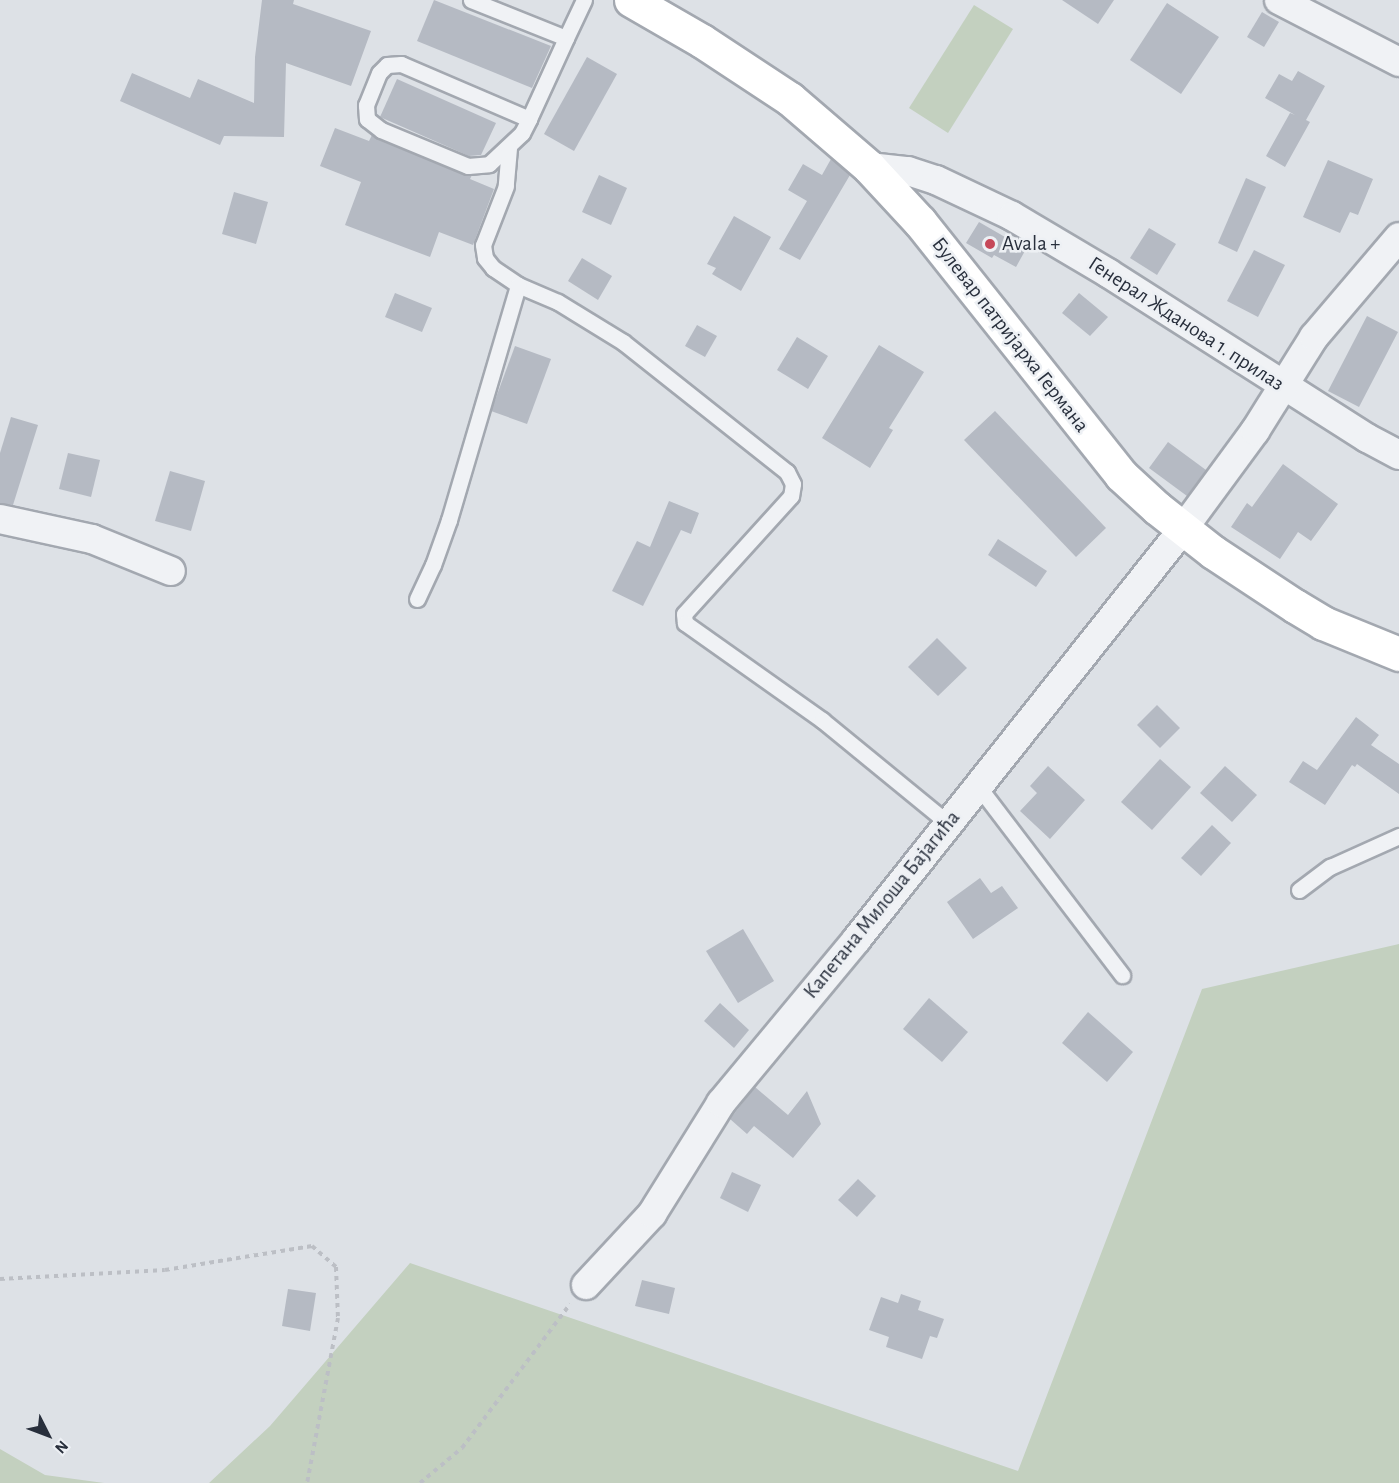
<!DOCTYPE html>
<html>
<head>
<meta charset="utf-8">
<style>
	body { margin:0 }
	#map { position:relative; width:1399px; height:1483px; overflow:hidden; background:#dde1e6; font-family:"Alegreya Sans",sans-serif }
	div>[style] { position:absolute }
	.green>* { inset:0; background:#c3d0bf }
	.building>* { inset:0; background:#b5bac3 }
	.path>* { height:4px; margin-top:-2px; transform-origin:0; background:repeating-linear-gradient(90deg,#bcbfc5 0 4.5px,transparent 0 9px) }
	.roads { filter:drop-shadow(2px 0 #a3a8b0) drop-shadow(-2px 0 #a3a8b0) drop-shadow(0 2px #a3a8b0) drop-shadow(0 -2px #a3a8b0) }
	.lane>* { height:15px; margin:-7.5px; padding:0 7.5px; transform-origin:7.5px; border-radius:7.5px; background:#f0f2f5 }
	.street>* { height:28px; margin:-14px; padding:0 14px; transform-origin:14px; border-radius:14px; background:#f0f2f5 }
	.secondary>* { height:33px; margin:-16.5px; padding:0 16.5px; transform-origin:16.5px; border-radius:16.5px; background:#fff }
	.dots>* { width:16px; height:16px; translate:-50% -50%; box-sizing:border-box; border:3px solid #edf0f4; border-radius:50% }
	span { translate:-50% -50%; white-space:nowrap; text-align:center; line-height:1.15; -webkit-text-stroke:5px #edf0f4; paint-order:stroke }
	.poi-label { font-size:21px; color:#282f3c }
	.left { translate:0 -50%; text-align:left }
	.street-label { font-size:21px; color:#282f3c }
	.north { position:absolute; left:18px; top:1405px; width:60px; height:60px; -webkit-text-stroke:4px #edf0f4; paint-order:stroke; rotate:132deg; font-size:16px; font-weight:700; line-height:24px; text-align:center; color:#282f3c }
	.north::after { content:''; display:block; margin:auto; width:21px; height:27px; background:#282f3c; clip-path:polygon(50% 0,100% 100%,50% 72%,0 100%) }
</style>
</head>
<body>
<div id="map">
	<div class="green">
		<div style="clip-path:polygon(974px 5px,1013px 29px,948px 133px,909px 108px)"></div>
		<div style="clip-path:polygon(1399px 944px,1399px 1483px,209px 1483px,270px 1426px,410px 1263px,1018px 1471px,1202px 989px)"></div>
		<div style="clip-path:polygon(0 1449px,45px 1475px,104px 1483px,0 1483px)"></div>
	</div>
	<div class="building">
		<div style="clip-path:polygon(262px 0,294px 0,293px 4px,371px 31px,351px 86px,286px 63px,284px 137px,224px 136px,220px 145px,120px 101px,132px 73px,190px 98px,198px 79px,254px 103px,255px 57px)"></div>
		<div style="clip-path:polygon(434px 0,551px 46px,532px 88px,417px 41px)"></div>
		<div style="clip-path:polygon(1062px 0,1114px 0,1098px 24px)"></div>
		<div style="clip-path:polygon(1167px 3px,1219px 37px,1181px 94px,1130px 60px)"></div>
		<div style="clip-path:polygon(1262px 12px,1279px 22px,1264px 47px,1247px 37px)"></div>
		<div style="clip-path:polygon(587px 57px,617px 74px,574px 151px,544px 134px)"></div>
		<div style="clip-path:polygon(1298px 71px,1325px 86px,1306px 120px,1310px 122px,1285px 167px,1266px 156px,1290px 113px,1295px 115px,1265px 98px,1279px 74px,1292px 81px)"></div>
		<div style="clip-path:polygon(397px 79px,496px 123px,481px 155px,469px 156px,380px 117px)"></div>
		<div style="clip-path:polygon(335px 128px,369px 141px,372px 135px,464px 175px,472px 175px,470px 179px,494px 189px,473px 245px,439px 232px,430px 257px,345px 225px,361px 182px,320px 166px)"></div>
		<div style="clip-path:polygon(831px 159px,850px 175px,800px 260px,779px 249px,807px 201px,788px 190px,803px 164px,822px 175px)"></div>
		<div style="clip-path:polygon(1328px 160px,1373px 179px,1358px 215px,1350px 212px,1340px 233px,1303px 217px)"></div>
		<div style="clip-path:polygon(599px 175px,627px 188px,611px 225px,582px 212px)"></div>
		<div style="clip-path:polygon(1246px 178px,1266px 187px,1237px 252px,1218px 243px)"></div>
		<div style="clip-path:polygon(234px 192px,268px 202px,256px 244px,222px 234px)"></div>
		<div style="clip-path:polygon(734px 216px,771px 237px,741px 291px,712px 274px,716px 268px,707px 264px)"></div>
		<div style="clip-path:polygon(979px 222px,1026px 249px,1016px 267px,994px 255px,992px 258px,966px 243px)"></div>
		<div style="clip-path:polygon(1149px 228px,1176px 244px,1157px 275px,1130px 258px)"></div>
		<div style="clip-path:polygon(1254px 250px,1285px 265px,1258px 317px,1227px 301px)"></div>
		<div style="clip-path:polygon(582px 258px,612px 276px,598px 300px,568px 281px)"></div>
		<div style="clip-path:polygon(395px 293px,432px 308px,422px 332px,385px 317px)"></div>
		<div style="clip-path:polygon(1079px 293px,1108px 317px,1090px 336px,1062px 313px)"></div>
		<div style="clip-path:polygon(1367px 316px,1398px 332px,1359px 407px,1328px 391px)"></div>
		<div style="clip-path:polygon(697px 325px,717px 336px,705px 357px,685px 346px)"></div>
		<div style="clip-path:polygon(797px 337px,828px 356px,808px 389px,777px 370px)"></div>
		<div style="clip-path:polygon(879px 345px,924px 372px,889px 428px,893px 430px,870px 468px,822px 438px)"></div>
		<div style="clip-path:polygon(515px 346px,551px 359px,527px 424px,491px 411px)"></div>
		<div style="clip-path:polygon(995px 411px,1106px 528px,1076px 557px,964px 440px)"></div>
		<div style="clip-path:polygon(11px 417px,38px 425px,13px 505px,0 503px,0 453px)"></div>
		<div style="clip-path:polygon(1168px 442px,1206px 470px,1187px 496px,1149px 468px)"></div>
		<div style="clip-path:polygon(68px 453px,100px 460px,91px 497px,59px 489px)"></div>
		<div style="clip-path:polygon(1283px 464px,1338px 504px,1311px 541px,1298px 532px,1280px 559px,1231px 527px,1247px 503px,1252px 507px)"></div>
		<div style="clip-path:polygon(170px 471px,205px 481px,191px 531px,155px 521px)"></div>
		<div style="clip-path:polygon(669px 501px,699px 513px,691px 534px,681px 530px,643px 606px,612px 591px,637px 541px,650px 547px)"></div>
		<div style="clip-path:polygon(998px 539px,1047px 571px,1036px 587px,988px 555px)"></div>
		<div style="clip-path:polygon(937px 638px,967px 668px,938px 696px,908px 667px)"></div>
		<div style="clip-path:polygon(1157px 705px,1180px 728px,1160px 748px,1137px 725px)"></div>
		<div style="clip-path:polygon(1356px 717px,1379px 735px,1371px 745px,1399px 764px,1399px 794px,1357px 764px,1355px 767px,1352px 765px,1325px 805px,1289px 782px,1303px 761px,1317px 770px)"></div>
		<div style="clip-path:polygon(1160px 759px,1191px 787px,1152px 830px,1121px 802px)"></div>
		<div style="clip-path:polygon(1048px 766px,1085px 800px,1050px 839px,1020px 811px,1037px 793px,1030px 786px)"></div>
		<div style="clip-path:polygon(1225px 766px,1257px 795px,1232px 822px,1200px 793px)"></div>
		<div style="clip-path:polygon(1212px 825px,1231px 843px,1201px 876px,1181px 858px)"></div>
		<div style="clip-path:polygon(980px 878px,991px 893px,1002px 886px,1018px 908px,973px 939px,947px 902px)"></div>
		<div style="clip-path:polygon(743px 929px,774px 981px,738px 1003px,706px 951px)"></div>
		<div style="clip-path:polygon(929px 998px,968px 1032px,942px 1062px,903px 1029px)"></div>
		<div style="clip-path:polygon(720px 1003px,749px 1030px,734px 1048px,704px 1021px)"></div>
		<div style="clip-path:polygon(1088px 1012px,1133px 1052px,1107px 1082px,1062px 1043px)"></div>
		<div style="clip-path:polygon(755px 1087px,788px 1115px,807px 1091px,821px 1124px,793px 1158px,754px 1126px,747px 1134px,730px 1119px)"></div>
		<div style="clip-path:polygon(732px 1172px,761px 1185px,748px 1212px,720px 1198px)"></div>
		<div style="clip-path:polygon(858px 1179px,876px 1196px,857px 1217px,838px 1200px)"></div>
		<div style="clip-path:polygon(642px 1280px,675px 1288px,669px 1314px,635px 1306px)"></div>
		<div style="clip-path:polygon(288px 1289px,316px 1293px,310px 1331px,282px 1326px)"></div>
		<div style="clip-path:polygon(901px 1294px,921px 1301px,918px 1310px,944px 1319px,937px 1338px,930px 1336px,922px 1359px,886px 1347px,889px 1337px,869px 1330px,881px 1297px,898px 1303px)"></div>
	</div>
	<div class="path">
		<div style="left:0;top:1279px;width:165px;rotate:-3.1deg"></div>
		<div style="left:165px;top:1270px;width:149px;rotate:-9.3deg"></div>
		<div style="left:312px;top:1246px;width:32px;rotate:41deg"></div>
		<div style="left:336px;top:1267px;width:51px;rotate:87.8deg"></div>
		<div style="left:338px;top:1318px;width:168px;rotate:100.6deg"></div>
		<div style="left:420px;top:1483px;width:55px;rotate:-39.8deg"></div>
		<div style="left:462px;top:1448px;width:180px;rotate:-53.1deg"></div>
	</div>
	<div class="roads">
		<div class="lane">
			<div style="left:471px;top:0;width:102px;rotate:21.8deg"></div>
			<div style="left:529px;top:119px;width:139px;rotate:-156.7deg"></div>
			<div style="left:401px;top:64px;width:14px;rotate:176deg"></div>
			<div style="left:387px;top:65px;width:11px;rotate:135deg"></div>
			<div style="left:379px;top:73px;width:35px;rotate:112deg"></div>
			<div style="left:366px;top:105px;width:14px;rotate:86deg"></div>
			<div style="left:367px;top:119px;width:18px;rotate:38deg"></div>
			<div style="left:381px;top:130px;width:94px;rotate:22.5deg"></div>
			<div style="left:468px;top:166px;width:21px;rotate:-5deg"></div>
			<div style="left:489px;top:164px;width:45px;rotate:-43.2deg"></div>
			<div style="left:522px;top:133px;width:16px;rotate:-63deg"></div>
			<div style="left:529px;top:119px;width:89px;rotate:-65.4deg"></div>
			<div style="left:566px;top:38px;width:42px;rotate:-64.7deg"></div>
			<div style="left:509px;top:148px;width:38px;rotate:95deg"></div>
			<div style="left:506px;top:186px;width:63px;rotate:111.3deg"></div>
			<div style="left:483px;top:245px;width:13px;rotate:81deg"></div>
			<div style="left:485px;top:258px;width:13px;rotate:51deg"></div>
			<div style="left:493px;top:268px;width:30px;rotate:34deg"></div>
			<div style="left:518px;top:285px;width:43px;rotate:23deg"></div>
			<div style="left:558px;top:302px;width:76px;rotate:31.6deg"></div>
			<div style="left:623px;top:342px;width:209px;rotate:38.4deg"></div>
			<div style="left:787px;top:472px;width:13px;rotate:63deg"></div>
			<div style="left:793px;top:484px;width:12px;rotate:99deg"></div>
			<div style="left:791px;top:496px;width:159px;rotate:132.2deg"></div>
			<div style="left:684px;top:614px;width:9px;rotate:84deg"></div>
			<div style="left:685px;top:623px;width:168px;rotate:35.3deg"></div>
			<div style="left:822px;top:720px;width:163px;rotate:39.3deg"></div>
			<div style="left:417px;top:599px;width:38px;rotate:-65deg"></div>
			<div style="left:433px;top:565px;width:48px;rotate:-70.4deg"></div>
			<div style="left:449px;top:520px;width:245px;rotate:-73.6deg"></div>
			<div style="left:978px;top:786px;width:238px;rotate:52.7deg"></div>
			<div style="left:1299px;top:890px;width:39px;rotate:-37deg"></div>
			<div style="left:1330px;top:867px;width:76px;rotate:-24.2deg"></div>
		</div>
		<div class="street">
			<div style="left:1279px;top:0;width:135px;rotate:27.3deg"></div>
			<div style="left:869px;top:167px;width:39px;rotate:6deg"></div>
			<div style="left:908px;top:171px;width:29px;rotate:18deg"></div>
			<div style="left:936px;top:180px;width:84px;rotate:25.3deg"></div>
			<div style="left:1012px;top:216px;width:112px;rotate:30.7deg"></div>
			<div style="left:1108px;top:273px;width:307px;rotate:32.5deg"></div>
			<div style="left:1367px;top:438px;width:36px;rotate:28deg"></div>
			<div style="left:0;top:519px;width:94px;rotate:12.3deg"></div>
			<div style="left:92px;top:539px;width:85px;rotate:22.1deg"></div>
			<div style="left:586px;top:1285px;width:97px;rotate:-47.1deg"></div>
			<div style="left:652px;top:1214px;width:131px;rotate:-58.1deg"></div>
			<div style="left:721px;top:1103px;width:213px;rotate:-50.3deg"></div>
			<div style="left:857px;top:939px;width:524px;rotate:-51.51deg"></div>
			<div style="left:1183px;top:529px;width:122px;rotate:-53.7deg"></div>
			<div style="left:1255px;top:431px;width:111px;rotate:-57.9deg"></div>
			<div style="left:1314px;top:337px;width:131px;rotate:-49.6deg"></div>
		</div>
		<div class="secondary">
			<div style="left:631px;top:0;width:82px;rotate:30deg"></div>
			<div style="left:702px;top:41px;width:105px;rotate:33.4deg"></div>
			<div style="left:790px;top:99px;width:104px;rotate:40.7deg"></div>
			<div style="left:869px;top:167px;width:75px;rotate:47.2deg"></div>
			<div style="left:920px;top:222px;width:323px;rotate:51.5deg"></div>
			<div style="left:1121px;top:475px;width:49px;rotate:42.5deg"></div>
			<div style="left:1157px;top:508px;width:71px;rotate:38.2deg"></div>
			<div style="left:1213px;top:552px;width:98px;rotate:33.4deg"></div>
			<div style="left:1295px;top:606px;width:33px;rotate:31deg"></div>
			<div style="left:1323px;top:623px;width:82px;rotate:22.2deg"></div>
		</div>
	</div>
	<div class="dots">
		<div style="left:990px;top:244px;background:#c64859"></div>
	</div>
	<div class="poi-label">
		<span class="left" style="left:1002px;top:244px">Avala +</span>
	</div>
	<div class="street-label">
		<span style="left:1186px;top:324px;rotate:33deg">Генерал Жданова 1. прилаз</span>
		<span style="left:1010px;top:335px;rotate:52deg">Булевар патријарха Германа</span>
		<span style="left:882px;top:905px;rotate:-51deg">Капетана Милоша Бајагића</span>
	</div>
	<div class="north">N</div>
</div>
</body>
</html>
